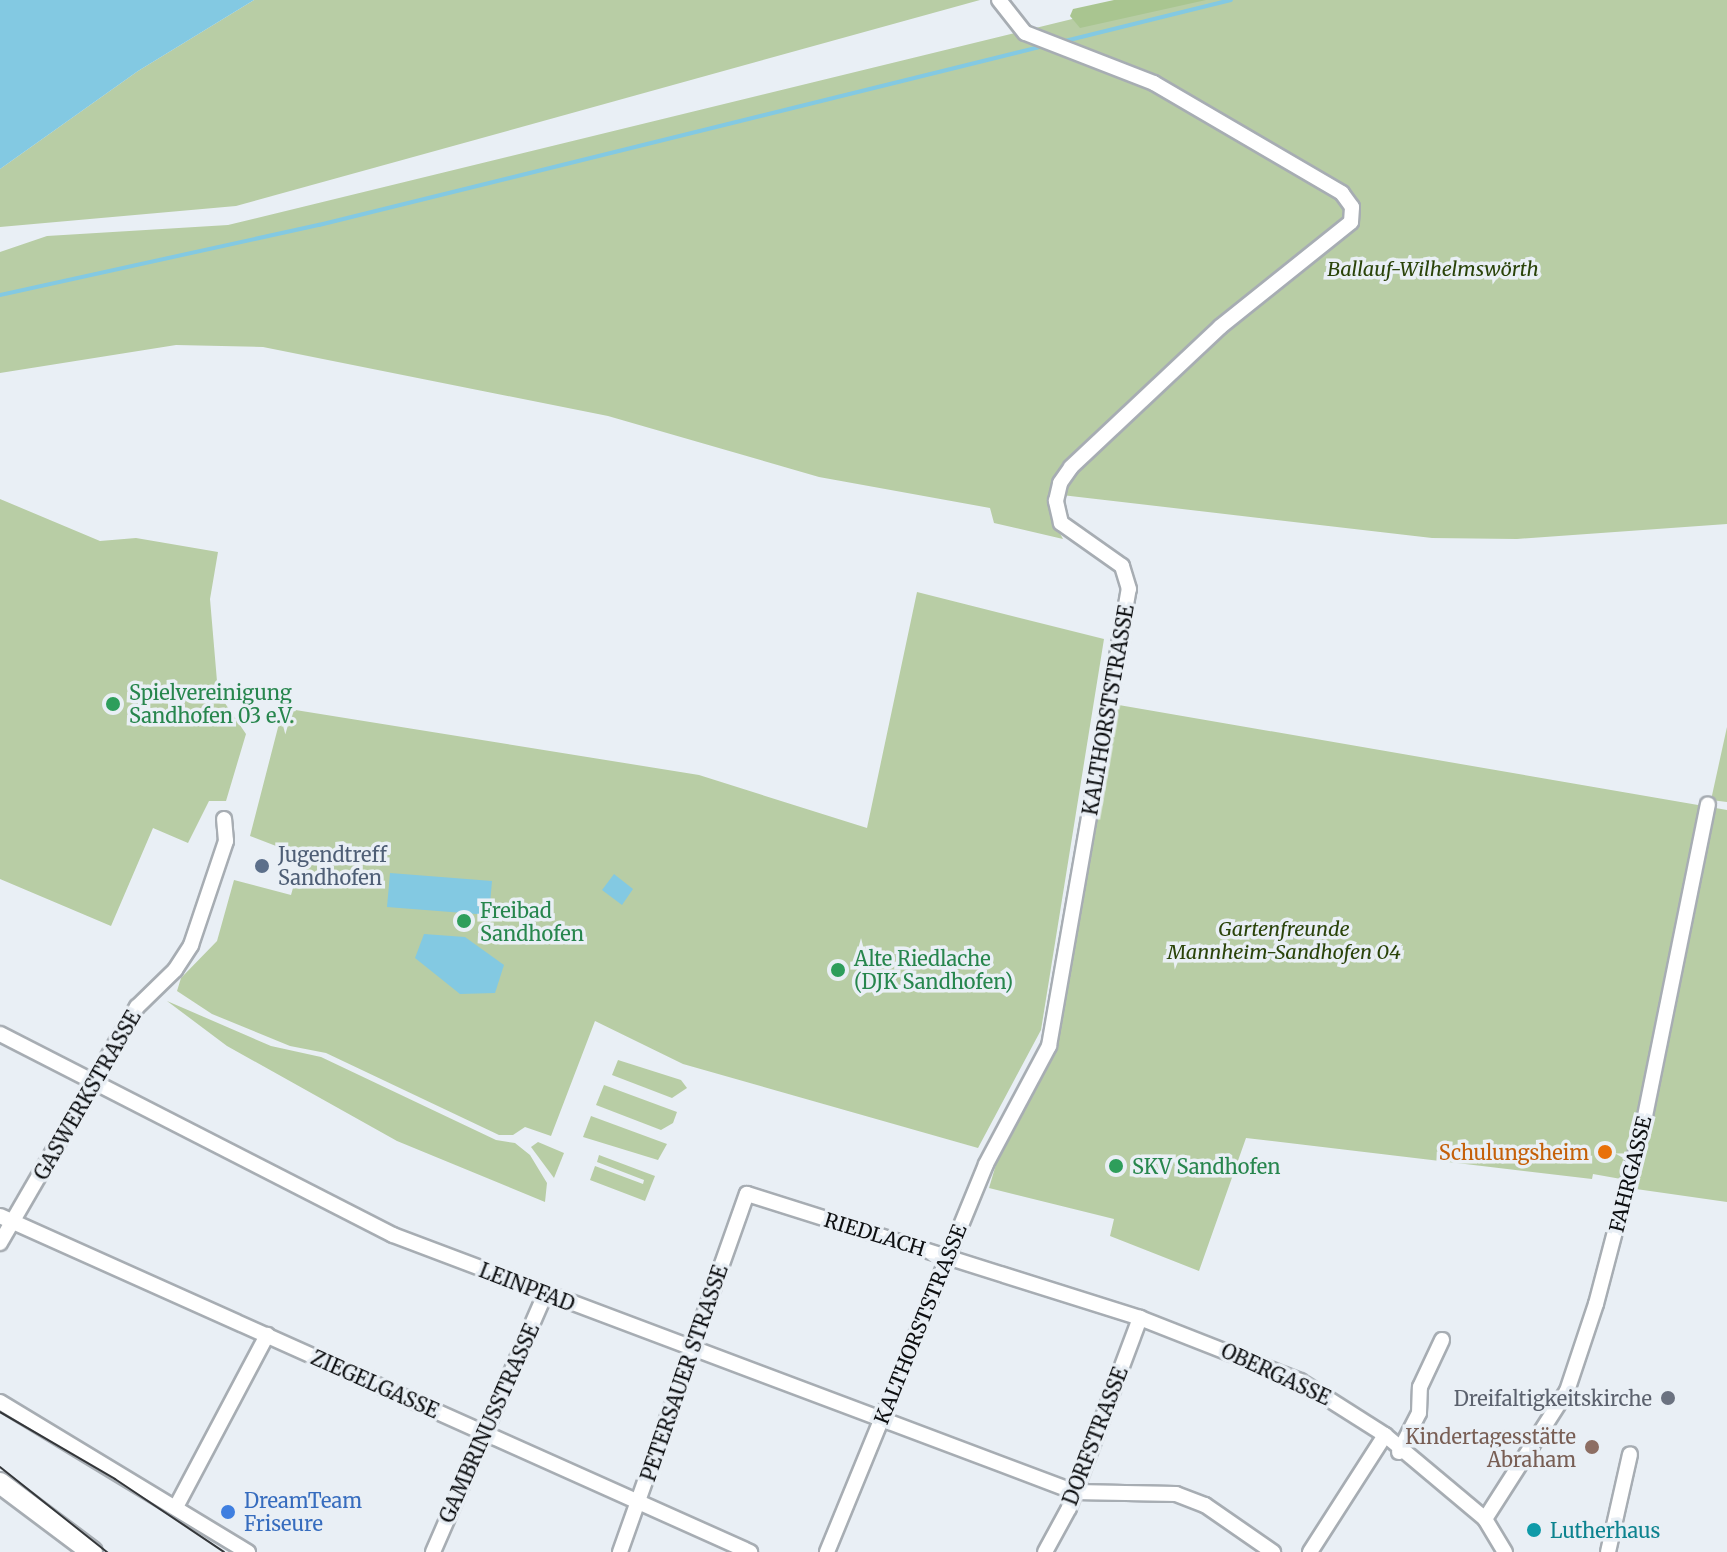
<!DOCTYPE html>
<html>
<head>
<meta charset="utf-8">
<style>
	body { margin:0 }
	#map { position:relative; width:1727px; height:1552px; overflow:hidden; background:#e9eff5; font-family:Merriweather,serif }
	div>[style] { position:absolute }
	.green>* { inset:0; background:#b8cda5 }
	.forest>* { inset:0; background:#a9c590 }
	.water>* { inset:0; background:#83c9e2 }
	.stream>* { height:4px; margin:-2px; padding:0 2px; transform-origin:2px; border-radius:2px; background:#83c9e2 }
	.roads { filter:drop-shadow(2px 0 #a7adb3) drop-shadow(-2px 0 #a7adb3) drop-shadow(0 2px #a7adb3) drop-shadow(0 -2px #a7adb3) }
	.street>* { height:14px; margin:-7px; padding:0 7px; transform-origin:7px; border-radius:7px; background:#fff }
	.secondary>* { height:20px; margin:-10px; padding:0 10px; transform-origin:10px; border-radius:10px; background:#fff }
	.tram>* { height:2px; margin:-1px; padding:0 1px; transform-origin:1px; border-radius:1px; background:#34373a }
	.dots>* { width:22px; height:22px; translate:-50% -50%; box-sizing:border-box; border:4px solid #e9eff5; border-radius:50% }
	span { translate:-50% -50%; white-space:nowrap; text-align:center; line-height:1.15; -webkit-text-stroke:7px #e9eff5; paint-order:stroke }
	.park-label { font-size:20px; color:#2a4309; font-style:italic }
	.leisure-label { font-size:20px; color:#27864d }
	.left { translate:0 -50%; text-align:left }
	.street-label { font-size:20px; color:#0d0f11 }
	.service-label { font-size:20px; color:#4e5e75 }
	.food-label { font-size:20px; color:#c56008 }
	.right { translate:-100% -50%; text-align:right }
	.worship-label { font-size:20px; color:#5b616d }
	.education-label { font-size:20px; color:#785e54 }
	.shop-label { font-size:20px; color:#366cbe }
	.culture-label { font-size:20px; color:#0d838f }
</style>
</head>
<body>
<div id="map">
	<div class="green">
		<div style="clip-path:polygon(254px 0,980px 0,236px 206px,0 227px,0 169px,138px 71px)"></div>
		<div style="clip-path:polygon(1150px 0,1727px 0,1727px 524px,1517px 539px,1432px 538px,1053px 494px,1053px 520px,1063px 539px,994px 523px,990px 508px,819px 477px,608px 416px,263px 347px,176px 345px,0 373px,0 252px,47px 236px,228px 225px)"></div>
		<div style="clip-path:polygon(0 499px,100px 541px,136px 538px,218px 552px,210px 599px,218px 693px,246px 734px,226px 801px,209px 801px,188px 843px,153px 828px,111px 926px,0 879px)"></div>
		<div style="clip-path:polygon(917px 592px,1104px 639px,1041px 1030px,978px 1148px,683px 1064px,595px 1021px,551px 1136px,525px 1127px,513px 1135px,499px 1135px,326px 1053px,290px 1046px,212px 1014px,177px 991px,181px 978px,217px 941px,234px 880px,291px 895px,302px 856px,250px 836px,283px 708px,699px 775px,867px 828px)"></div>
		<div style="clip-path:polygon(1113px 704px,1727px 810px,1727px 1202px,1636px 1189px,1621px 1179px,1593px 1174px,1592px 1179px,1246px 1138px,1199px 1271px,1110px 1236px,1114px 1219px,989px 1188px,1002px 1144px,1053px 1050px)"></div>
		<div style="clip-path:polygon(1727px 727px,1727px 802px,1711px 800px)"></div>
		<div style="clip-path:polygon(167px 1001px,271px 1046px,321px 1057px,496px 1140px,515px 1143px,530px 1155px,547px 1183px,545px 1202px,397px 1141px,227px 1046px)"></div>
		<div style="clip-path:polygon(618px 1060px,681px 1080px,687px 1088px,672px 1098px,612px 1075px)"></div>
		<div style="clip-path:polygon(604px 1085px,677px 1112px,673px 1123px,661px 1130px,596px 1105px)"></div>
		<div style="clip-path:polygon(591px 1116px,667px 1144px,658px 1160px,583px 1137px)"></div>
		<div style="clip-path:polygon(538px 1142px,564px 1153px,554px 1178px,531px 1147px)"></div>
		<div style="clip-path:polygon(599px 1155px,655px 1176px,645px 1201px,590px 1180px,595px 1166px,643px 1184px,644px 1180px,597px 1162px)"></div>
	</div>
	<div class="forest">
		<div style="clip-path:polygon(1114px 0,1206px 0,1080px 28px,1070px 16px,1073px 9px)"></div>
	</div>
	<div class="water">
		<div style="clip-path:polygon(0 0,254px 0,138px 71px,0 169px)"></div>
		<div style="clip-path:polygon(390px 873px,492px 881px,489px 915px,387px 907px)"></div>
		<div style="clip-path:polygon(614px 874px,633px 889px,622px 905px,602px 890px)"></div>
		<div style="clip-path:polygon(424px 934px,465px 937px,504px 965px,495px 993px,460px 994px,415px 958px)"></div>
	</div>
	<div class="stream">
		<div style="left:1061px;top:42px;width:175px;rotate:-13.9deg"></div>
		<div style="left:0;top:295px;width:327px;rotate:-12.4deg"></div>
		<div style="left:319px;top:225px;width:747px;rotate:-13.87deg"></div>
	</div>
	<div class="roads">
		<div class="street">
			<div style="left:0;top:1034px;width:441px;rotate:27.1deg"></div>
			<div style="left:393px;top:1235px;width:729px;rotate:20.65deg"></div>
			<div style="left:1075px;top:1492px;width:101px;rotate:1.1deg"></div>
			<div style="left:1176px;top:1494px;width:31px;rotate:21deg"></div>
			<div style="left:1205px;top:1505px;width:83px;rotate:34.7deg"></div>
			<div style="left:0;top:1216px;width:822px;rotate:24.13deg"></div>
			<div style="left:0;top:1243px;width:273px;rotate:-59.9deg"></div>
			<div style="left:137px;top:1007px;width:53px;rotate:-44.2deg"></div>
			<div style="left:175px;top:970px;width:30px;rotate:-57deg"></div>
			<div style="left:191px;top:945px;width:110px;rotate:-71.4deg"></div>
			<div style="left:226px;top:841px;width:22px;rotate:-95deg"></div>
			<div style="left:0;top:1402px;width:290px;rotate:31.2deg"></div>
			<div style="left:1399px;top:1452px;width:44px;rotate:-62.9deg"></div>
			<div style="left:1419px;top:1413px;width:26px;rotate:-88deg"></div>
			<div style="left:1420px;top:1387px;width:52px;rotate:-64.9deg"></div>
			<div style="left:176px;top:1507px;width:195px;rotate:-62.1deg"></div>
			<div style="left:1485px;top:1519px;width:152px;rotate:-57.4deg"></div>
			<div style="left:1567px;top:1391px;width:92px;rotate:-71.6deg"></div>
			<div style="left:1596px;top:1304px;width:189px;rotate:-75.3deg"></div>
			<div style="left:1644px;top:1121px;width:323px;rotate:-78.6deg"></div>
			<div style="left:433px;top:1552px;width:281px;rotate:-66.5deg"></div>
			<div style="left:620px;top:1552px;width:380px;rotate:-70.5deg"></div>
			<div style="left:747px;top:1194px;width:412px;rotate:17.5deg"></div>
			<div style="left:1140px;top:1318px;width:172px;rotate:21.5deg"></div>
			<div style="left:1300px;top:1381px;width:101px;rotate:32.4deg"></div>
			<div style="left:1385px;top:1435px;width:131px;rotate:40deg"></div>
			<div style="left:1485px;top:1519px;width:39px;rotate:59deg"></div>
			<div style="left:827px;top:1552px;width:419px;rotate:-67.7deg"></div>
			<div style="left:986px;top:1164px;width:134px;rotate:-61.9deg"></div>
			<div style="left:1049px;top:1046px;width:464px;rotate:-80.1deg"></div>
			<div style="left:1129px;top:589px;width:24px;rotate:-107deg"></div>
			<div style="left:1122px;top:566px;width:75px;rotate:-144.8deg"></div>
			<div style="left:1061px;top:523px;width:23px;rotate:-103deg"></div>
			<div style="left:1056px;top:501px;width:18px;rotate:-77deg"></div>
			<div style="left:1060px;top:483px;width:19px;rotate:-55deg"></div>
			<div style="left:1071px;top:467px;width:204px;rotate:-43.2deg"></div>
			<div style="left:1220px;top:327px;width:168px;rotate:-38.7deg"></div>
			<div style="left:1351px;top:222px;width:15px;rotate:-86deg"></div>
			<div style="left:1352px;top:207px;width:17px;rotate:-126deg"></div>
			<div style="left:1342px;top:193px;width:218px;rotate:-149.7deg"></div>
			<div style="left:1154px;top:83px;width:138px;rotate:-158.8deg"></div>
			<div style="left:1025px;top:33px;width:42px;rotate:-128.2deg"></div>
			<div style="left:1045px;top:1552px;width:50px;rotate:-61.4deg"></div>
			<div style="left:1069px;top:1508px;width:203px;rotate:-69.5deg"></div>
			<div style="left:1310px;top:1552px;width:139px;rotate:-57.3deg"></div>
			<div style="left:1608px;top:1552px;width:100px;rotate:-77.3deg"></div>
		</div>
		<div class="secondary">
			<div style="left:0;top:1483px;width:115px;rotate:36.9deg"></div>
		</div>
	</div>
	<div class="tram">
		<div style="left:0;top:1412px;width:133px;rotate:30.2deg"></div>
		<div style="left:115px;top:1479px;width:131px;rotate:33.8deg"></div>
		<div style="left:0;top:1467px;width:137px;rotate:38.5deg"></div>
	</div>
	<div class="dots">
		<div style="left:113px;top:704px;background:#2e9e5b"></div>
		<div style="left:262px;top:866px;background:#5c6f8a"></div>
		<div style="left:464px;top:921px;background:#2e9e5b"></div>
		<div style="left:838px;top:970px;background:#2e9e5b"></div>
		<div style="left:1605px;top:1152px;background:#e8710a"></div>
		<div style="left:1116px;top:1166px;background:#2e9e5b"></div>
		<div style="left:1668px;top:1398px;background:#6b7280"></div>
		<div style="left:1592px;top:1447px;background:#8d6e63"></div>
		<div style="left:228px;top:1512px;background:#3f7fe0"></div>
		<div style="left:1534px;top:1530px;background:#0f9aa8"></div>
	</div>
	<div class="park-label">
		<span style="left:1433px;top:268px">Ballauf-Wilhelmswörth</span>
		<span style="left:1284px;top:940px">Gartenfreunde<br>Mannheim-Sandhofen 04</span>
	</div>
	<div class="leisure-label">
		<span class="left" style="left:129px;top:704px">Spielvereinigung<br>Sandhofen 03 e.V.</span>
		<span class="left" style="left:480px;top:922px">Freibad<br>Sandhofen</span>
		<span class="left" style="left:854px;top:970px">Alte Riedlache<br>(DJK Sandhofen)</span>
		<span class="left" style="left:1132px;top:1166px">SKV Sandhofen</span>
	</div>
	<div class="street-label">
		<span style="left:1108px;top:710px;rotate:-80deg">KALTHORSTSTRASSE</span>
		<span style="left:87px;top:1095px;rotate:-60deg">GASWERKSTRASSE</span>
		<span style="left:1630px;top:1174px;rotate:-76deg">FAHRGASSE</span>
		<span style="left:875px;top:1234px;rotate:17deg">RIEDLACH</span>
		<span style="left:527px;top:1287px;rotate:21deg">LEINPFAD</span>
		<span style="left:920px;top:1324px;rotate:-68deg">KALTHORSTSTRASSE</span>
		<span style="left:684px;top:1373px;rotate:-71deg">PETERSAUER STRASSE</span>
		<span style="left:1276px;top:1374px;rotate:25deg">OBERGASSE</span>
		<span style="left:375px;top:1384px;rotate:24deg">ZIEGELGASSE</span>
		<span style="left:489px;top:1423px;rotate:-66deg">GAMBRINUSSTRASSE</span>
		<span style="left:1095px;top:1436px;rotate:-69deg">DORFSTRASSE</span>
	</div>
	<div class="service-label">
		<span class="left" style="left:278px;top:866px">Jugendtreff<br>Sandhofen</span>
	</div>
	<div class="food-label">
		<span class="right" style="left:1589px;top:1152px">Schulungsheim</span>
	</div>
	<div class="worship-label">
		<span class="right" style="left:1652px;top:1398px">Dreifaltigkeitskirche</span>
	</div>
	<div class="education-label">
		<span class="right" style="left:1576px;top:1448px">Kindertagesstätte<br>Abraham</span>
	</div>
	<div class="shop-label">
		<span class="left" style="left:244px;top:1512px">DreamTeam<br>Friseure</span>
	</div>
	<div class="culture-label">
		<span class="left" style="left:1550px;top:1530px">Lutherhaus</span>
	</div>
</div>
</body>
</html>
